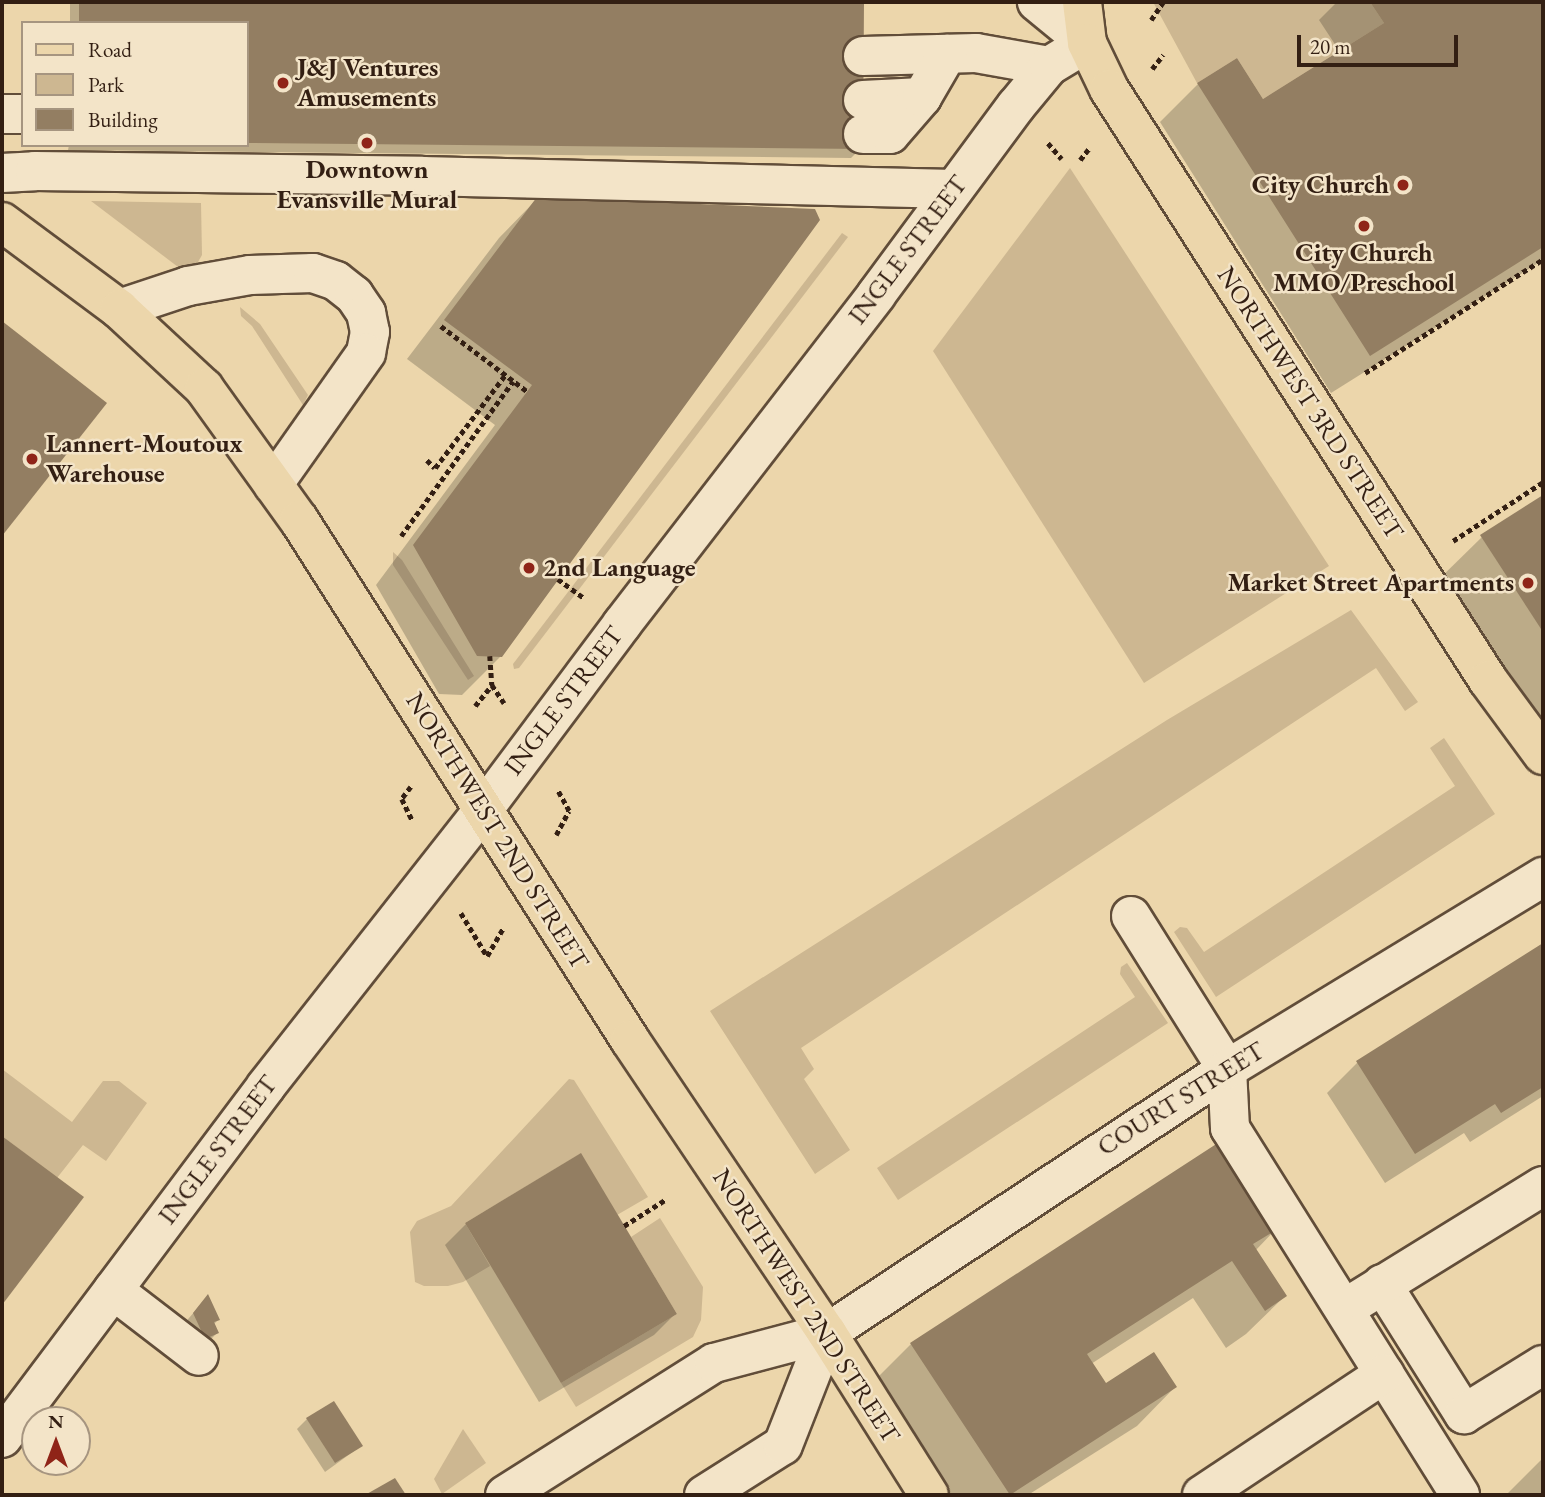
<!DOCTYPE html>
<html>
<head>
<meta charset="utf-8">
<style>
	body { margin:0 }
	#map { position:relative; width:1545px; height:1497px; overflow:hidden; background:#ecd6ab; font-family:"EB Garamond",serif }
	div>[style] { position:absolute }
	.green>* { inset:0; background:#cdb791 }
	.shadow>* { inset:0; background:#0003 }
	.building>* { inset:0; background:#937e62 }
	.path>* { height:4.5px; margin-top:-2.25px; transform-origin:0; background:repeating-linear-gradient(90deg,#331f13 0 5px,transparent 0 8.5px) }
	.roads { filter:drop-shadow(2px 0 #614d39) drop-shadow(-2px 0 #614d39) drop-shadow(0 2px #614d39) drop-shadow(0 -2px #614d39) }
	.minor>* { height:38px; margin:-19px; padding:0 19px; transform-origin:19px; border-radius:19px; background:#f3e4c8 }
	.major>* { height:38px; margin:-19px; padding:0 19px; transform-origin:19px; border-radius:19px; background:#ecd6ab }
	.dots>* { width:19px; height:19px; translate:-50% -50%; box-sizing:border-box; border:4px solid #f3e4c8; border-radius:50% }
	span { translate:-50% -50%; white-space:nowrap; text-align:center; line-height:1.15; -webkit-text-stroke:5px #f3e4c8; paint-order:stroke }
	.poi-label { font-size:26px; color:#331f13; font-weight:700 }
	.left { translate:0 -50%; text-align:left }
	.right { translate:-100% -50%; text-align:right }
	.street-label { font-size:26px; color:#331f13 }
	.frame { position:absolute; inset:0; border:4px solid #331f13; pointer-events:none }
	.legend { position:absolute; left:21px; top:21px; width:228px; height:126px; box-sizing:border-box; background:#f3e4c8; border:2px solid #a69580; margin:0; padding:9px 12px; list-style:none; font-size:21px; color:#331f13 }
	.legend li { display:flex; align-items:center; gap:14px; height:35px }
	.legend b { width:35px; border:2px solid #a69580 }
	.north { position:absolute; left:21px; top:1406px; width:70px; height:70px; box-sizing:border-box; background:#f3e4c8; border:2px solid #a69580; border-radius:50%; rotate:0deg; font-size:19px; font-weight:700; line-height:28px; text-align:center; color:#331f13 }
	.north::after { content:''; display:block; margin:auto; width:24px; height:32px; background:#8f2418; clip-path:polygon(50% 0,100% 100%,50% 72%,0 100%) }
	.scale { position:absolute; left:1297px; top:35px; width:161px; height:32px; box-sizing:border-box; border:4px solid #331f13; border-top:0; padding-left:9px; font-size:21px; line-height:24px; white-space:nowrap; color:#331f13; -webkit-text-stroke:5px #f3e4c8; paint-order:stroke }
</style>
</head>
<body>
<div id="map">
	<div class="green">
		<div style="clip-path:polygon(1153px 2px,1370px 2px,1384px 23px,1263px 99px,1237px 58px,1197px 83px)"></div>
		<div style="clip-path:polygon(1070px 168px,1329px 566px,1144px 683px,933px 351px)"></div>
		<div style="clip-path:polygon(91px 201px,201px 203px,202px 255px,190px 276px)"></div>
		<div style="clip-path:polygon(842px 233px,848px 237px,519px 668px,514px 669px,513px 664px)"></div>
		<div style="clip-path:polygon(240px 307px,260px 324px,308px 395px,303px 405px,252px 326px,241px 316px)"></div>
		<div style="clip-path:polygon(393px 552px,402px 560px,474px 676px,468px 680px,393px 565px)"></div>
		<div style="clip-path:polygon(1351px 610px,1418px 702px,1405px 711px,1376px 668px,801px 1048px,814px 1069px,804px 1079px,850px 1150px,815px 1174px,710px 1011px,1167px 720px)"></div>
		<div style="clip-path:polygon(1444px 738px,1495px 814px,1216px 997px,1174px 932px,1180px 927px,1187px 928px,1204px 952px,1455px 786px,1430px 748px)"></div>
		<div style="clip-path:polygon(1127px 963px,1168px 1023px,898px 1200px,877px 1168px,1135px 997px,1120px 974px,1121px 967px)"></div>
		<div style="clip-path:polygon(2px 1069px,72px 1122px,103px 1081px,119px 1081px,147px 1103px,106px 1161px,83px 1145px,57px 1178px,2px 1136px)"></div>
		<div style="clip-path:polygon(569px 1079px,574px 1080px,648px 1197px,617px 1215px,580px 1154px,465px 1223px,490px 1266px,463px 1282px,448px 1286px,424px 1286px,415px 1282px,410px 1232px,417px 1221px,451px 1206px)"></div>
		<div style="clip-path:polygon(660px 1218px,703px 1287px,701px 1320px,693px 1337px,576px 1407px,561px 1383px,677px 1314px,631px 1237px)"></div>
		<div style="clip-path:polygon(463px 1429px,486px 1463px,442px 1494px,434px 1479px)"></div>
	</div>
	<div class="shadow">
		<div style="clip-path:polygon(70px 2px,862px 2px,861px 148px,851px 158px,68px 150px,69px 145px,247px 145px,247px 23px,70px 23px)"></div>
		<div style="clip-path:polygon(1337px 2px,1543px 2px,1543px 260px,1331px 393px,1160px 122px,1198px 84px,1262px 101px,1340px 52px,1319px 20px)"></div>
		<div style="clip-path:polygon(537px 199px,814px 210px,501px 656px,462px 695px,439px 694px,376px 585px,495px 425px,407px 359px,499px 238px)"></div>
		<div style="clip-path:polygon(2px 323px,105px 404px,2px 534px)"></div>
		<div style="clip-path:polygon(1543px 497px,1543px 760px,1431px 587px,1482px 537px)"></div>
		<div style="clip-path:polygon(1543px 945px,1543px 1096px,1470px 1142px,1464px 1133px,1385px 1183px,1327px 1093px,1357px 1063px)"></div>
		<div style="clip-path:polygon(2px 1138px,81px 1198px,2px 1303px)"></div>
		<div style="clip-path:polygon(580px 1156px,675px 1314px,654px 1335px,539px 1402px,445px 1245px,466px 1224px)"></div>
		<div style="clip-path:polygon(1279px 1226px,1255px 1251px,1285px 1296px,1246px 1334px,1226px 1348px,1193px 1298px,1091px 1364px,1105px 1385px,1175px 1387px,1137px 1426px,1028px 1495px,946px 1495px,873px 1382px,911px 1344px)"></div>
		<div style="clip-path:polygon(207px 1297px,218px 1320px,214px 1324px,217px 1333px,207px 1343px,183px 1325px)"></div>
		<div style="clip-path:polygon(307px 1419px,361px 1446px,325px 1472px,297px 1429px)"></div>
		<div style="clip-path:polygon(1543px 1458px,1543px 1495px,1508px 1495px,1507px 1494px)"></div>
	</div>
	<div class="building">
		<div style="clip-path:polygon(79px 2px,864px 2px,863px 149px,247px 143px,247px 23px,79px 23px)"></div>
		<div style="clip-path:polygon(1370px 2px,1543px 2px,1543px 247px,1370px 356px,1197px 83px,1237px 58px,1263px 99px,1384px 23px)"></div>
		<div style="clip-path:polygon(537px 197px,815px 209px,820px 220px,502px 657px,477px 656px,413px 545px,532px 385px,444px 320px)"></div>
		<div style="clip-path:polygon(2px 321px,107px 403px,2px 536px)"></div>
		<div style="clip-path:polygon(1543px 495px,1543px 632px,1480px 535px)"></div>
		<div style="clip-path:polygon(1543px 943px,1543px 1087px,1501px 1113px,1495px 1104px,1415px 1154px,1356px 1061px)"></div>
		<div style="clip-path:polygon(2px 1136px,84px 1197px,2px 1305px)"></div>
		<div style="clip-path:polygon(1224px 1139px,1281px 1227px,1253px 1244px,1287px 1296px,1265px 1311px,1232px 1261px,1087px 1354px,1106px 1383px,1154px 1352px,1177px 1387px,1010px 1495px,910px 1343px)"></div>
		<div style="clip-path:polygon(581px 1153px,677px 1314px,561px 1383px,465px 1223px)"></div>
		<div style="clip-path:polygon(208px 1294px,220px 1320px,214px 1322px,219px 1333px,205px 1339px,193px 1313px)"></div>
		<div style="clip-path:polygon(334px 1401px,363px 1446px,335px 1463px,306px 1418px)"></div>
		<div style="clip-path:polygon(395px 1478px,406px 1495px,365px 1495px)"></div>
	</div>
	<div class="path">
		<div style="left:1151px;top:20px;width:22px;rotate:-56deg"></div>
		<div style="left:1152px;top:69px;width:18px;rotate:-52deg"></div>
		<div style="left:1048px;top:143px;width:21px;rotate:49deg"></div>
		<div style="left:1080px;top:160px;width:16px;rotate:-52deg"></div>
		<div style="left:441px;top:326px;width:109px;rotate:37.2deg"></div>
		<div style="left:1365px;top:373px;width:211px;rotate:-32.6deg"></div>
		<div style="left:427px;top:460px;width:11px;rotate:45deg"></div>
		<div style="left:435px;top:468px;width:116px;rotate:-53deg"></div>
		<div style="left:401px;top:536px;width:191px;rotate:-54.1deg"></div>
		<div style="left:1453px;top:541px;width:108px;rotate:-33.2deg"></div>
		<div style="left:558px;top:579px;width:31px;rotate:36deg"></div>
		<div style="left:490px;top:656px;width:29px;rotate:86deg"></div>
		<div style="left:492px;top:685px;width:22px;rotate:56deg"></div>
		<div style="left:475px;top:706px;width:27px;rotate:-51deg"></div>
		<div style="left:411px;top:787px;width:15px;rotate:127deg"></div>
		<div style="left:402px;top:799px;width:25px;rotate:64deg"></div>
		<div style="left:556px;top:835px;width:27px;rotate:-62deg"></div>
		<div style="left:569px;top:811px;width:23px;rotate:-119deg"></div>
		<div style="left:461px;top:913px;width:50px;rotate:58.8deg"></div>
		<div style="left:487px;top:956px;width:32px;rotate:-60deg"></div>
		<div style="left:624px;top:1226px;width:49px;rotate:-32.4deg"></div>
	</div>
	<div class="roads">
		<div class="minor">
			<div style="left:863px;top:56px;width:113px;rotate:-1.5deg"></div>
			<div style="left:976px;top:53px;width:74px;rotate:10.1deg"></div>
			<div style="left:863px;top:100px;width:59px;rotate:-2.9deg"></div>
			<div style="left:2px;top:114px;width:21px"></div>
			<div style="left:863px;top:134px;width:27px"></div>
			<div style="left:890px;top:134px;width:49px;rotate:-49.1deg"></div>
			<div style="left:922px;top:97px;width:50px;rotate:-59.8deg"></div>
			<div style="left:2px;top:173px;width:33px;rotate:-3deg"></div>
			<div style="left:35px;top:171px;width:387px;rotate:0.7deg"></div>
			<div style="left:422px;top:176px;width:532px;rotate:1.4deg"></div>
			<div style="left:119px;top:309px;width:73px;rotate:-18.4deg"></div>
			<div style="left:188px;top:286px;width:63px;rotate:-10.1deg"></div>
			<div style="left:250px;top:275px;width:63px;rotate:-1.8deg"></div>
			<div style="left:313px;top:273px;width:24px;rotate:19deg"></div>
			<div style="left:336px;top:281px;width:23px;rotate:38deg"></div>
			<div style="left:354px;top:295px;width:22px;rotate:56deg"></div>
			<div style="left:366px;top:313px;width:19px;rotate:78deg"></div>
			<div style="left:370px;top:332px;width:21px;rotate:101deg"></div>
			<div style="left:366px;top:353px;width:161px;rotate:125.2deg"></div>
			<div style="left:1131px;top:916px;width:181px;rotate:57.9deg"></div>
			<div style="left:1227px;top:1069px;width:59px;rotate:87.1deg"></div>
			<div style="left:1230px;top:1128px;width:433px;rotate:57.9deg"></div>
			<div style="left:1382px;top:1284px;width:154px;rotate:57.8deg"></div>
			<div style="left:1464px;top:1414px;width:93px;rotate:-31.8deg"></div>
			<div style="left:113px;top:1290px;width:108px;rotate:37.5deg"></div>
			<div style="left:1360px;top:1299px;width:215px;rotate:-31.7deg"></div>
			<div style="left:2px;top:1438px;width:440px;rotate:-53.1deg"></div>
			<div style="left:266px;top:1086px;width:351px;rotate:-51.8deg"></div>
			<div style="left:483px;top:810px;width:232px;rotate:-53.2deg"></div>
			<div style="left:622px;top:624px;width:416px;rotate:-52.3deg"></div>
			<div style="left:876px;top:295px;width:235px;rotate:-53.5deg"></div>
			<div style="left:1016px;top:106px;width:52px;rotate:-50.5deg"></div>
			<div style="left:1049px;top:66px;width:44px;rotate:-31.2deg"></div>
			<div style="left:1087px;top:43px;width:65px;rotate:-140.6deg"></div>
			<div style="left:505px;top:1495px;width:247px;rotate:-32.3deg"></div>
			<div style="left:714px;top:1363px;width:117px;rotate:-14.9deg"></div>
			<div style="left:827px;top:1333px;width:479px;rotate:-33.4deg"></div>
			<div style="left:1227px;top:1069px;width:370px;rotate:-31.3deg"></div>
			<div style="left:704px;top:1495px;width:93px;rotate:-32.3deg"></div>
			<div style="left:783px;top:1445px;width:120px;rotate:-68.6deg"></div>
			<div style="left:1202px;top:1495px;width:219px;rotate:-33.6deg"></div>
		</div>
		<div class="major">
			<div style="left:1082px;top:2px;width:41px;rotate:83deg"></div>
			<div style="left:1087px;top:43px;width:51px;rotate:64.4deg"></div>
			<div style="left:1109px;top:89px;width:702px;rotate:57.33deg"></div>
			<div style="left:1488px;top:680px;width:93px;rotate:53.7deg"></div>
			<div style="left:2px;top:222px;width:146px;rotate:36.6deg"></div>
			<div style="left:119px;top:309px;width:116px;rotate:42.9deg"></div>
			<div style="left:204px;top:388px;width:163px;rotate:54.3deg"></div>
			<div style="left:299px;top:520px;width:616px;rotate:57.52deg"></div>
			<div style="left:630px;top:1040px;width:353px;rotate:56.1deg"></div>
			<div style="left:827px;top:1333px;width:191px;rotate:57.8deg"></div>
		</div>
	</div>
	<div class="dots">
		<div style="left:283px;top:83px;background:#8f2418"></div>
		<div style="left:367px;top:143px;background:#8f2418"></div>
		<div style="left:1403px;top:185px;background:#8f2418"></div>
		<div style="left:1364px;top:226px;background:#8f2418"></div>
		<div style="left:32px;top:459px;background:#8f2418"></div>
		<div style="left:529px;top:568px;background:#8f2418"></div>
		<div style="left:1528px;top:583px;background:#8f2418"></div>
	</div>
	<div class="poi-label">
		<span class="left" style="left:297px;top:83px">J&amp;J Ventures<br>Amusements</span>
		<span style="left:367px;top:185px">Downtown<br>Evansville Mural</span>
		<span class="right" style="left:1389px;top:185px">City Church</span>
		<span style="left:1364px;top:268px">City Church<br>MMO/Preschool</span>
		<span class="left" style="left:46px;top:459px">Lannert-Moutoux<br>Warehouse</span>
		<span class="left" style="left:543px;top:568px">2nd Language</span>
		<span class="right" style="left:1514px;top:583px">Market Street Apartments</span>
	</div>
	<div class="street-label">
		<span style="left:908px;top:250px;rotate:-53deg">INGLE STREET</span>
		<span style="left:1310px;top:403px;rotate:57deg">NORTHWEST 3RD STREET</span>
		<span style="left:564px;top:701px;rotate:-53deg">INGLE STREET</span>
		<span style="left:497px;top:831px;rotate:58deg">NORTHWEST 2ND STREET</span>
		<span style="left:1181px;top:1099px;rotate:-32deg">COURT STREET</span>
		<span style="left:218px;top:1150px;rotate:-53deg">INGLE STREET</span>
		<span style="left:806px;top:1306px;rotate:57deg">NORTHWEST 2ND STREET</span>
	</div>
	<div class="frame"></div>
	<ul class="legend">
	<li><b style="height:9px;background:#ecd6ab"></b>Road</li>
	<li><b style="height:19px;background:#cdb791"></b>Park</li>
	<li><b style="height:19px;background:#937e62"></b>Building</li>
	</ul>
	<div class="north">N</div>
	<div class="scale">20 m</div>
</div>
</body>
</html>
